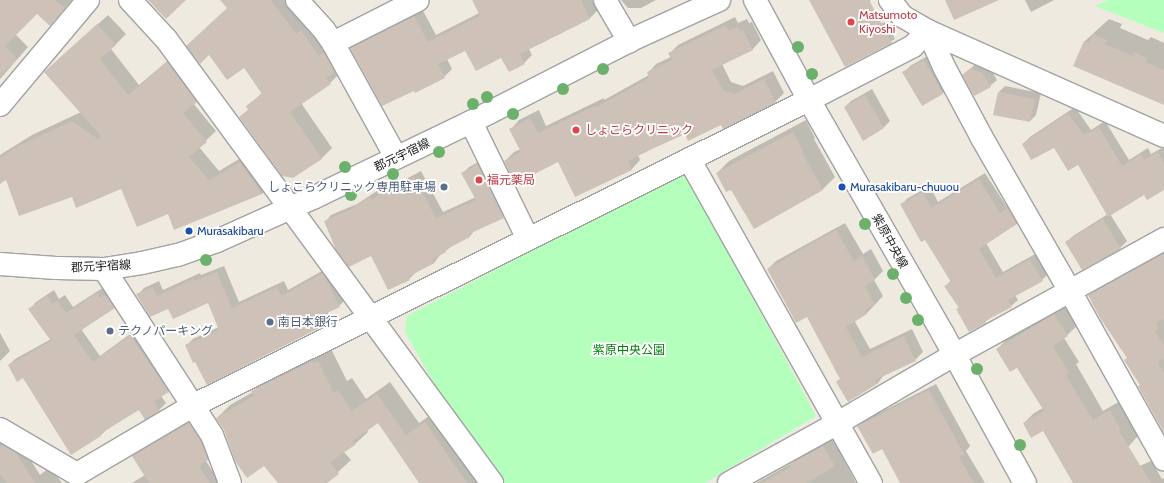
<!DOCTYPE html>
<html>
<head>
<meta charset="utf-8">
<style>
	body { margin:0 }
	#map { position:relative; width:1164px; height:483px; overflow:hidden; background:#eeeadf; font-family:Cabin,"Noto Sans JP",sans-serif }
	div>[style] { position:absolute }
	.park>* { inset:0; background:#b5ffbd }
	.shadow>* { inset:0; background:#0003 }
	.building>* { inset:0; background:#cec2b8 }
	.roads { filter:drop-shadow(1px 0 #a2a2a2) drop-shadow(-1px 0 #a2a2a2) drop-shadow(0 1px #a2a2a2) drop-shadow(0 -1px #a2a2a2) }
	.minor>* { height:22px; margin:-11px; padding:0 11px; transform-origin:11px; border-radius:11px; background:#fff }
	.trees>* { width:12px; height:12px; margin:-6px; border-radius:50%; background:#6bb16c }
	.dots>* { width:11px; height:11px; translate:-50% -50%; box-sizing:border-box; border:2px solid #fff; border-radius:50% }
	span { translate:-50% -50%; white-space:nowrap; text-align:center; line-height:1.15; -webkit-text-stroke:3.5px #fff; paint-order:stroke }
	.health-label { font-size:12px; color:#be3a42 }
	.left { translate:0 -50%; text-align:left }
	.street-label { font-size:12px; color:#1b1b1b }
	.service-label { font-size:12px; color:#4e5e75 }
	.right { translate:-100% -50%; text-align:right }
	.transit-label { font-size:12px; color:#164399 }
	.park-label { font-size:12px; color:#00820e }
</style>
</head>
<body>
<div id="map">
	<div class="park">
		<div style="clip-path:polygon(1108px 0,1164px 0,1164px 33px,1095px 6px)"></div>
		<div style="clip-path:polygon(685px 171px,816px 416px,705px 483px,504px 483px,443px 399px,405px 332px,407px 316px)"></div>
	</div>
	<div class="shadow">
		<div style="clip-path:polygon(0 0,72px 0,50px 25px,37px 13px,15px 34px,28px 47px,0 79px)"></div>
		<div style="clip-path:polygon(221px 0,288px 0,311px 21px,340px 73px,330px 83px,301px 103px,332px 148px,322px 158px,293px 177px,240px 117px,249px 109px,247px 106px,262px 93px,244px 67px,209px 54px,228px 8px)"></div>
		<div style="clip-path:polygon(485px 0,592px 0,598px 10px,590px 18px,529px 49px,532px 55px,524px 63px,466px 49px,447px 59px,452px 69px,444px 77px,416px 92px,351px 48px,359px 41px,422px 9px,436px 35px,489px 8px)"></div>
		<div style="clip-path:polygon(621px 0,656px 0,641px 8px,628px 8px)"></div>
		<div style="clip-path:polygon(810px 0,870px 0,871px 28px,885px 22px,895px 39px,846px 66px)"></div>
		<div style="clip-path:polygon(1025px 0,1054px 0,1031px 12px)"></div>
		<div style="clip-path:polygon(108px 15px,126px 34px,111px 49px,139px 85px,178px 52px,206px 91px,193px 103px,216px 131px,199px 147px,219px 171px,251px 152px,272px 183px,262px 194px,168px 213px,122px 187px,72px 196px,7px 178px,0 182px,0 155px,32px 135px,81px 112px,56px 62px)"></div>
		<div style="clip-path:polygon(735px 17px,738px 23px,747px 19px,749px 23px,752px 22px,761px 40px,753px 49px,722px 64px,731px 82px,743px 86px,773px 71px,784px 93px,775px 102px,686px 133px,638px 155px,640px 160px,632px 169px,576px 195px,558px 161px,505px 161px,514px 152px,521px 149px,511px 129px,519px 120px,539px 110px,546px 126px,604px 98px,604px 100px,649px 75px,648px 73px,656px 64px,671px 57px,669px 54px,678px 45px)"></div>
		<div style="clip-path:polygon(1109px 19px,1122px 24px,1120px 28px,1148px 40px,1151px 37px,1164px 43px,1164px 104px,1075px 65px,1085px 41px)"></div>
		<div style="clip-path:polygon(931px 54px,949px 86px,943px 93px,923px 105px,904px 73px,910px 66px)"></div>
		<div style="clip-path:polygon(978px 62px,989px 66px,997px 80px,990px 86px,963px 75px)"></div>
		<div style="clip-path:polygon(1005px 86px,1041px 93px,1036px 115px,1030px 121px,999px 92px)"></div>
		<div style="clip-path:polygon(872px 89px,890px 121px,884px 127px,864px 139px,845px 107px,851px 101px)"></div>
		<div style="clip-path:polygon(1075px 107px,1091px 130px,1105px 121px,1129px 160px,1148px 148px,1151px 154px,1164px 147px,1164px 189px,1145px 194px,1110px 214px,1127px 241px,1120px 248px,1066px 242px,1073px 236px,1108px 214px,1078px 163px,1055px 147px,1023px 144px,1030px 137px)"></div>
		<div style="clip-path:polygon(806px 120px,815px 138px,814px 139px,835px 177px,823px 189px,755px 228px,732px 188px,717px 173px,729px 161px)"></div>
		<div style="clip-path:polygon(484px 159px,510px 211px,503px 217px,475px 230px,470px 236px,452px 246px,440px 255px,434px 263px,416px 272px,409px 279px,325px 222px,331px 215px,357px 204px,377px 191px,378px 194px,421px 171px,443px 212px,476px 197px,463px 173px,469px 167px)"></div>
		<div style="clip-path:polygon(985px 173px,1007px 207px,1015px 203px,1023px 217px,1017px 223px,986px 243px,1003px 272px,1037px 253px,1049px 273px,1042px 280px,1015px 295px,1018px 300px,1011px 306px,991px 317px,985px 322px,957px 310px,959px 307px,946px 286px,951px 280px,926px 239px,901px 205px,908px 198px,930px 186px,938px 202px)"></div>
		<div style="clip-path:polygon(845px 223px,863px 254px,871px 249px,883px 271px,874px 280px,883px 296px,867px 313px,854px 320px,870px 349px,912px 329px,923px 352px,915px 360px,884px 375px,877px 384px,837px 382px,841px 378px,807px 316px,768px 269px,776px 261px)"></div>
		<div style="clip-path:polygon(1164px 251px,1164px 425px,1128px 357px,1089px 296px,1096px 289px)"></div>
		<div style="clip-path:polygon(224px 266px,239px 302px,284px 281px,288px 290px,329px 267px,346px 299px,339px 306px,328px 312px,331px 317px,324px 324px,186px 346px,193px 339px,219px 327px,208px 301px,168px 308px,138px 295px,144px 288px,159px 281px,163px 290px,200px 273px,201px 275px)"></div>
		<div style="clip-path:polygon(104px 287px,121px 301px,114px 308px,81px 329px,100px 356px,137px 329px,175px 384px,161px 396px,166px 403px,159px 410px,139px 409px,107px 429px,100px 436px,9px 365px,15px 359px,51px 339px,30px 309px,36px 302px,54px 290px,59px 299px,65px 295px,73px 307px)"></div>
		<div style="clip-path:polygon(1065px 304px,1078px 325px,1064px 338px,1079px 362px,1076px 364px,1103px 411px,1120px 401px,1138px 436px,1128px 447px,1043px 430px,1024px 423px,1034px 413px,1043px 408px,1017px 366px,997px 349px,1007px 339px)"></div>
		<div style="clip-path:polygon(0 333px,10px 351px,0 361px)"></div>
		<div style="clip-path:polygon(331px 349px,347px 381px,352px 378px,366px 399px,390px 382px,419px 423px,438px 410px,488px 483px,420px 483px,378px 422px,367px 430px,368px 432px,355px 444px,344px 452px,351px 460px,326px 483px,280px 483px,264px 464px,225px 430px,217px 418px,230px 405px,253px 392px,265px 378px)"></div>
		<div style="clip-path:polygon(936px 384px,970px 446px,966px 451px,985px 483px,902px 483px,882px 448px,859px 426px,865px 420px)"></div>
		<div style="clip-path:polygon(196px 417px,214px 453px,206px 461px,220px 483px,132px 483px,145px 475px,133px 456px,140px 450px)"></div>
		<div style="clip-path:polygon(832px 437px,856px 483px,756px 483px,792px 463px,801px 455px)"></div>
		<div style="clip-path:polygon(0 440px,22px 446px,40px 475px,50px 467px,62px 483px,0 483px)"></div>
		<div style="clip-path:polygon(1151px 461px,1162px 479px,1164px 478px,1164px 483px,1101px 483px)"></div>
	</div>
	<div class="building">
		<div style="clip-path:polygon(0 0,55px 0,65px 8px,50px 26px,37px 14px,5px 46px,17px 59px,0 76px)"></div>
		<div style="clip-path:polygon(148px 0,186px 0,166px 19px)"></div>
		<div style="clip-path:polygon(220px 0,271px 0,296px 34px,301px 30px,319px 56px,324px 52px,335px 72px,326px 78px,331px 84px,290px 112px,322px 159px,293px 178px,282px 176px,239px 117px,248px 110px,246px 106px,262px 94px,244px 68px,227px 80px,209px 55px,200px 64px,186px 46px,227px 8px)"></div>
		<div style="clip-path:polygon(472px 0,581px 0,590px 19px,520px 54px,525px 64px,509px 72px,501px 58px,476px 71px,465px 51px,438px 64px,445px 78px,415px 93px,414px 91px,382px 106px,350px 48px,414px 16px,428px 42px,480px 16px)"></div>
		<div style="clip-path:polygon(809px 0,869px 0,892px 43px,845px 67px)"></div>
		<div style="clip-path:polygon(945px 0,999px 0,954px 20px)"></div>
		<div style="clip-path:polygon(97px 24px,116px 45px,100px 59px,128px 95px,167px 62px,197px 102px,183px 113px,207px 142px,189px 157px,209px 180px,240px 162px,262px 194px,174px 230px,168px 214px,137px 227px,121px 189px,76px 208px,72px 197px,19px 216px,6px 180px,0 184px,0 158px,20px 145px,72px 121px,98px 139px,101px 136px,44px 72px)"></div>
		<div style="clip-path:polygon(726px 25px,729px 31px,738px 27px,740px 31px,743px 30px,753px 50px,712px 70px,723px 90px,734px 94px,764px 79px,776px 103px,723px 129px,721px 125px,688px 141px,685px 134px,652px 149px,628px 161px,632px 170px,575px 197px,558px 162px,515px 184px,504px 161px,521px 152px,509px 129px,530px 118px,538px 133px,595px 106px,596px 107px,649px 78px,647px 72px,672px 60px,668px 53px)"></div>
		<div style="clip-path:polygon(1093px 34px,1107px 40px,1105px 44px,1133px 56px,1134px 52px,1147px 58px,1146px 62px,1164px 70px,1164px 105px,1073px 66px,1084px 41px,1089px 43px)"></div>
		<div style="clip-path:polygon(924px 60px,943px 94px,922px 106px,902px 72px)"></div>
		<div style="clip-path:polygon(971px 68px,982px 73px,991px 87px,974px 96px,962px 75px)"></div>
		<div style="clip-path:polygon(998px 92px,1035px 99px,1030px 122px,993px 115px)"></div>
		<div style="clip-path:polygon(865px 95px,884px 128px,863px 141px,844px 107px)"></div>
		<div style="clip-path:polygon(1068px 113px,1084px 135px,1099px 127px,1122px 166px,1141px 154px,1144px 160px,1158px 152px,1164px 163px,1164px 190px,1147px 200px,1144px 195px,1108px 217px,1078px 165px,1068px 171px,1054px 148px,1031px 160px,1022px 144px)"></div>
		<div style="clip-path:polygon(793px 132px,803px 151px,802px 152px,823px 190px,754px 229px,731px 190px,726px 192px,716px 173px)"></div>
		<div style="clip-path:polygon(478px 164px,504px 218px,469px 234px,470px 237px,445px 250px,446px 252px,432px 260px,434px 263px,408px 277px,410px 280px,388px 290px,371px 256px,349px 267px,336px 250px,324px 221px,354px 208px,353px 207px,370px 197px,371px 200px,414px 177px,436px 218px,476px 200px,461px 173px)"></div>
		<div style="clip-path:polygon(979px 179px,1000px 213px,1008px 208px,1017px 224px,979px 249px,996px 278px,1030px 259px,1043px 281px,1008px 300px,1012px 307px,985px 321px,986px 323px,969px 332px,956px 309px,959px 308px,944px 286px,951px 282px,925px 240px,921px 242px,900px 204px,923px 192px,931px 208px)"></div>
		<div style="clip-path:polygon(1103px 219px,1121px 249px,1082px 270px,1065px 242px)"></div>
		<div style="clip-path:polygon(836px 230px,854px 261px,862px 256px,875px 280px,865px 286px,875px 305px,865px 310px,867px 314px,846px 327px,862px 357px,904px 336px,916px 361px,875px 380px,877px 384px,848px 402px,836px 382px,840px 379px,807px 317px,796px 323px,767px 269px)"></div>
		<div style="clip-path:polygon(1164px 253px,1164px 319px,1156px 323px,1159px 328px,1155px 331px,1164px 345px,1164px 358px,1158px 362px,1164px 373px,1164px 433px,1138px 386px,1140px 385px,1124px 360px,1127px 358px,1100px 318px,1088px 295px)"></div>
		<div style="clip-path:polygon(217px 272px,232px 308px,277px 287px,281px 296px,323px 273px,340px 307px,320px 316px,325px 325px,207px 385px,195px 362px,193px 363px,185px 345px,219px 330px,208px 303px,173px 319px,168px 309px,150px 317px,136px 294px,153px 287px,157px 296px,193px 279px,194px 281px)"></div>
		<div style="clip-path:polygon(97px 293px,100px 298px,106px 295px,115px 308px,74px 335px,93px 362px,130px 335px,169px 392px,154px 401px,160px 411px,145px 420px,139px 410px,100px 434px,101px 436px,71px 455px,23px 378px,17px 382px,8px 365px,51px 341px,28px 309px,47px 296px,52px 304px,58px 301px,66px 313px)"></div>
		<div style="clip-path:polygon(1054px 314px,1068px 336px,1053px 346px,1069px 373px,1066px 375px,1093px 420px,1110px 410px,1121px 430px,1119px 431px,1151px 483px,1073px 483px,1043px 431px,1031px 438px,1023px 423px,1044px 411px,1017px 368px,1010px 372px,996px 349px)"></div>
		<div style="clip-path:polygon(312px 361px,313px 363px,318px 361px,334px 393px,338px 390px,352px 411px,377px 394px,406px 435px,425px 422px,467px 483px,419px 483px,378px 423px,353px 441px,355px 445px,330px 462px,339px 474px,327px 483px,278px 483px,264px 466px,247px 478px,235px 461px,224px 430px,216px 418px,254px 396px,251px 391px)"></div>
		<div style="clip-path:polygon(929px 390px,964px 454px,959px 457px,974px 483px,900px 483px,882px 449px,873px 454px,857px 426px)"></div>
		<div style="clip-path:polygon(189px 422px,201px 441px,208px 460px,199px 466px,210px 483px,149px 483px,132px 456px)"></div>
		<div style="clip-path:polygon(0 446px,5px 446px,16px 453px,35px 483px,7px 483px,0 474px)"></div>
		<div style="clip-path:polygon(823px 446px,835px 466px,806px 483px,762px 483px,792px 466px,790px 464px)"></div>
	</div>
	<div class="roads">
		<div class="minor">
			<div style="left:130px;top:0;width:53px;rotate:47.3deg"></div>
			<div style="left:166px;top:39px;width:551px;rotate:53.71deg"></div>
			<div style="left:297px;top:0;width:40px;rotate:48deg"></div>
			<div style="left:324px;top:30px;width:16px;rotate:55deg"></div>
			<div style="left:333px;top:43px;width:130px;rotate:61.1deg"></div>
			<div style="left:605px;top:0;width:48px;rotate:59.7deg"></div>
			<div style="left:755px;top:0;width:114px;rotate:61.6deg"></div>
			<div style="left:809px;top:100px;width:270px;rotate:60.2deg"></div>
			<div style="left:943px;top:334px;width:170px;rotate:61.2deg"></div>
			<div style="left:890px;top:0;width:20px;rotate:53deg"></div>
			<div style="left:902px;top:16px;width:30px;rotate:30deg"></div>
			<div style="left:928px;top:31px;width:258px;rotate:24deg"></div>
			<div style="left:333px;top:43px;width:95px;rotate:-26.8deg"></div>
			<div style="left:0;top:105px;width:137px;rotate:-50deg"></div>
			<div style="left:471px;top:122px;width:130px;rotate:64deg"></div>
			<div style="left:689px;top:159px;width:372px;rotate:60.7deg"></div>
			<div style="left:0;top:264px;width:56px;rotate:4.1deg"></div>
			<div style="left:56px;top:268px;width:48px;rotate:1.2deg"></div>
			<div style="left:104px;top:269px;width:38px;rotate:-9deg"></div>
			<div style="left:142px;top:263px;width:37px;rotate:-13deg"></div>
			<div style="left:178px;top:255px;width:41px;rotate:-19.7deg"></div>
			<div style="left:217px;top:241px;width:107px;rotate:-24.2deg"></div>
			<div style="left:315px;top:197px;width:173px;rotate:-25.7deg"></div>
			<div style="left:471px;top:122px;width:178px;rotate:-27.1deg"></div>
			<div style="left:629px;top:41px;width:99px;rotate:-24.5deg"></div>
			<div style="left:104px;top:269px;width:198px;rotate:57deg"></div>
			<div style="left:212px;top:435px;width:51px;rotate:69.4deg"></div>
			<div style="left:0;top:429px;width:89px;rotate:30.3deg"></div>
			<div style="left:77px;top:474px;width:136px;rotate:-30.5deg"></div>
			<div style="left:194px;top:405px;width:686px;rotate:-26.38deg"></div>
			<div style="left:809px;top:100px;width:117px;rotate:-27.4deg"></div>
			<div style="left:913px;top:46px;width:21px;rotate:-45deg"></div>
			<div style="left:928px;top:31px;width:39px;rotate:66deg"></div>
			<div style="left:944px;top:67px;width:81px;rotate:61.8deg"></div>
			<div style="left:982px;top:138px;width:177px;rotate:60.1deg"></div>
			<div style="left:1070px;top:291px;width:193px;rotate:60.8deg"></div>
			<div style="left:729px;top:483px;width:124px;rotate:-28.8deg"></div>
			<div style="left:838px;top:423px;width:134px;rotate:-30.4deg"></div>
			<div style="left:954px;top:355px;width:240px;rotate:-28.9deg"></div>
		</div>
	</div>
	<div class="trees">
		<div style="left:798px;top:47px"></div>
		<div style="left:603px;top:69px"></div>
		<div style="left:812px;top:74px"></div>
		<div style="left:563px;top:89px"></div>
		<div style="left:487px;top:97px"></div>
		<div style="left:473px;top:104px"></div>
		<div style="left:513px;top:114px"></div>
		<div style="left:439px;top:152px"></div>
		<div style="left:345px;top:167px"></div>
		<div style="left:393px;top:174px"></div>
		<div style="left:351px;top:195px"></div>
		<div style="left:865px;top:224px"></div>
		<div style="left:206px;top:260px"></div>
		<div style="left:893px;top:274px"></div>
		<div style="left:906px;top:298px"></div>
		<div style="left:918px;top:320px"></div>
		<div style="left:977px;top:369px"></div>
		<div style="left:1020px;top:445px"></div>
	</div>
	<div class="dots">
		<div style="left:851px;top:22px;background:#e0444e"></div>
		<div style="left:576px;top:130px;background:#e0444e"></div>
		<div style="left:479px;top:180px;background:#e0444e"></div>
		<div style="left:444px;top:187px;background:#5c6f8a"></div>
		<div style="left:842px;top:187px;background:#1a4fb4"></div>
		<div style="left:189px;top:231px;background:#1a4fb4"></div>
		<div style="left:270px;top:322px;background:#5c6f8a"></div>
		<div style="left:110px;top:331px;background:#5c6f8a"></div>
	</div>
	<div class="health-label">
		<span class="left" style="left:859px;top:22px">Matsumoto<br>Kiyoshi</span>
		<span class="left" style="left:585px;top:130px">しょこらクリニック</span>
		<span class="left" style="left:487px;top:180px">福元薬局</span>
	</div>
	<div class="street-label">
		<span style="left:402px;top:155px;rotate:-26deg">郡元宇宿線</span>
		<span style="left:890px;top:241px;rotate:61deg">紫原中央線</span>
		<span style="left:101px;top:266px;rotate:-3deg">郡元宇宿線</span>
	</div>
	<div class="service-label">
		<span class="right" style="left:436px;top:187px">しょこらクリニック専用駐車場</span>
		<span class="left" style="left:278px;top:322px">南日本銀行</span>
		<span class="left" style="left:118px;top:331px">テクノパーキング</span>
	</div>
	<div class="transit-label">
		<span class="left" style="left:850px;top:187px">Murasakibaru-chuuou</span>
		<span class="left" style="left:197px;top:231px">Murasakibaru</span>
	</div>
	<div class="park-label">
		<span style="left:629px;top:350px">紫原中央公園</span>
	</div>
</div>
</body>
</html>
